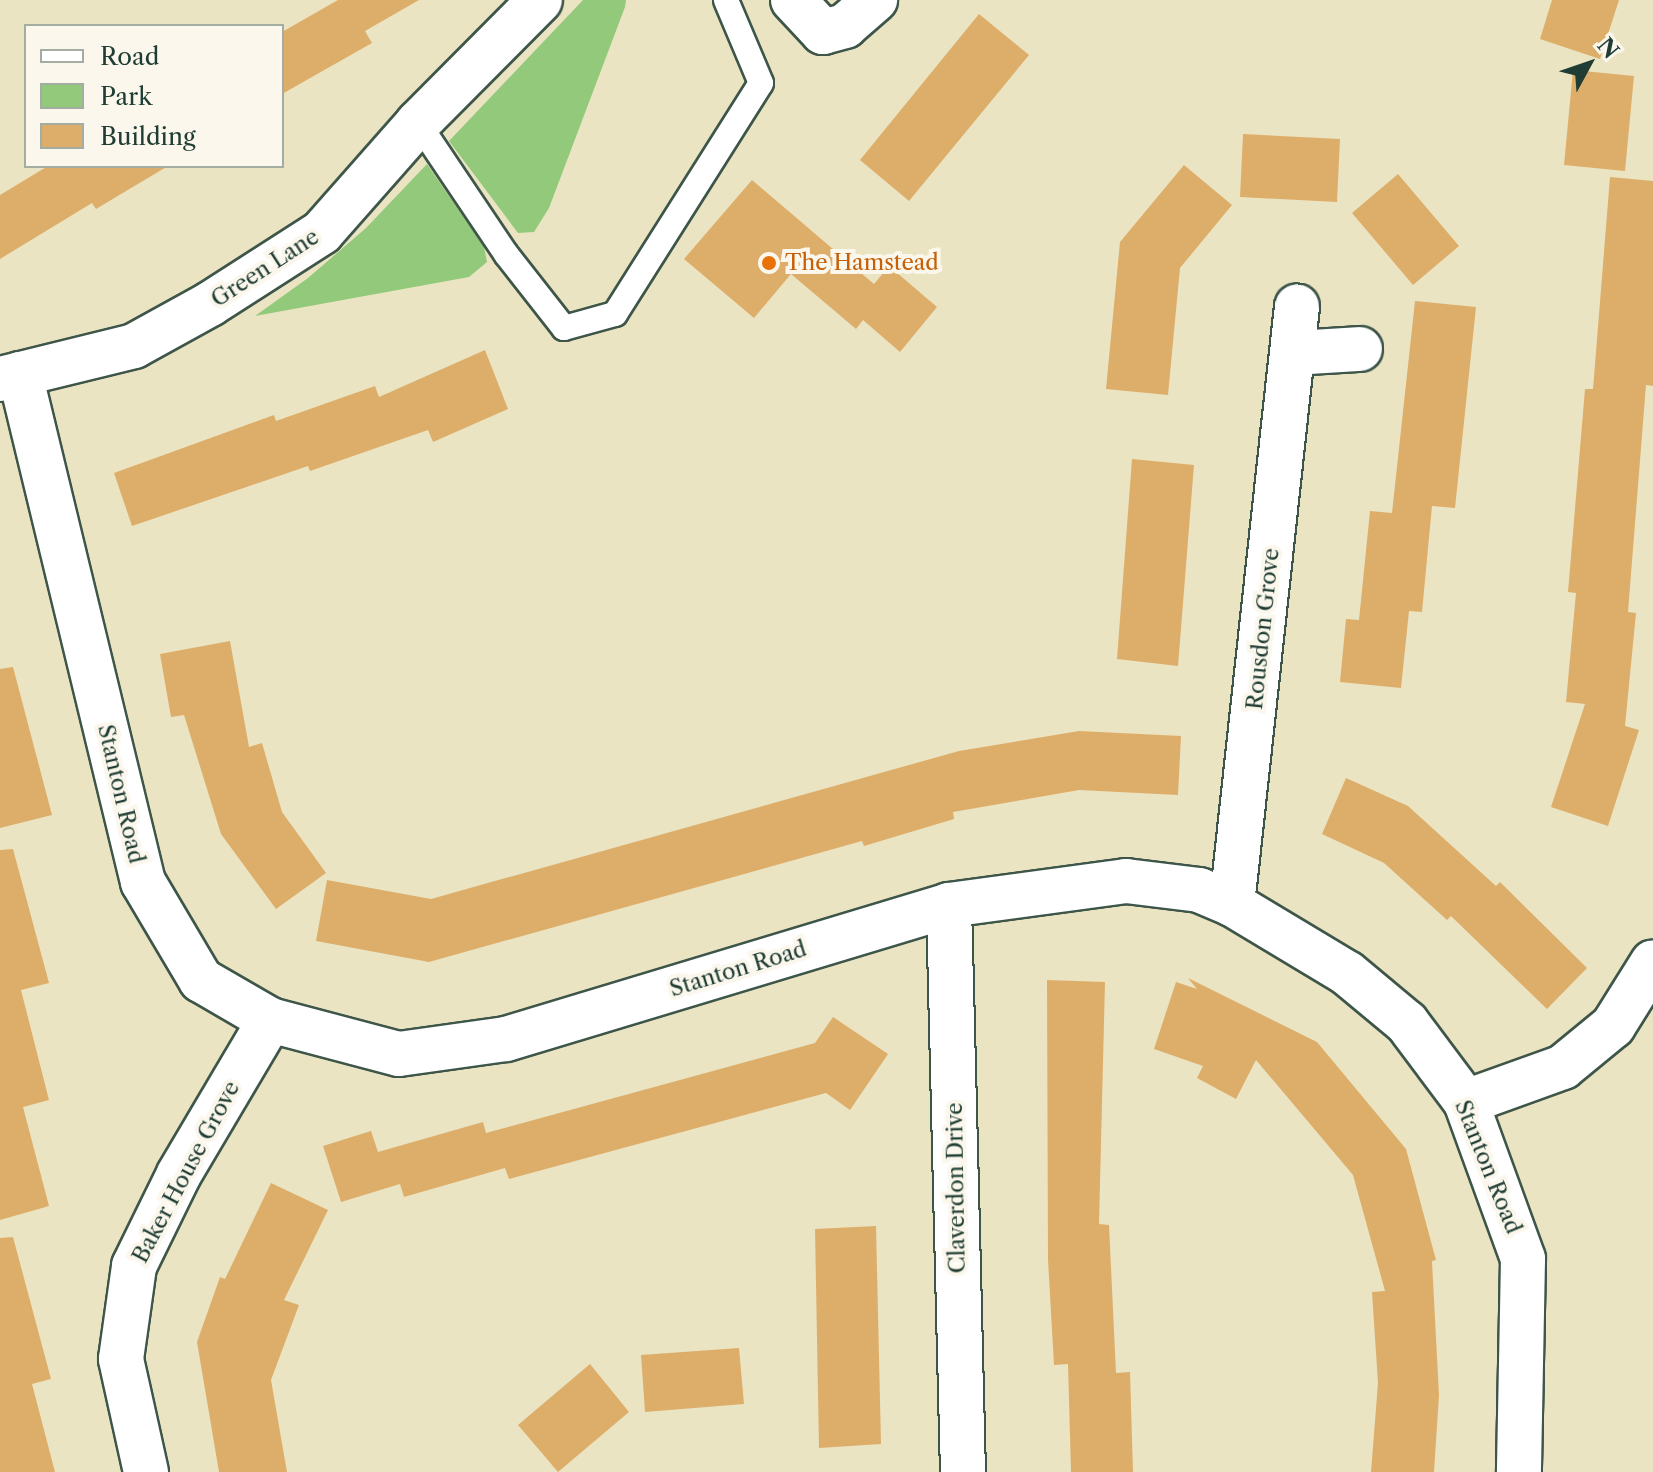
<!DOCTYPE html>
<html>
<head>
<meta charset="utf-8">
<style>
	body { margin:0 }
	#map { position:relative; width:1653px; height:1472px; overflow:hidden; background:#ebe4c3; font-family:"Libre Caslon Text",serif }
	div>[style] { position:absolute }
	.green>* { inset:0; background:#93c97b }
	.building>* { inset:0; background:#ddae6a }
	.roads { filter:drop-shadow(2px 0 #3e5649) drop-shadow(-2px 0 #3e5649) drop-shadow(0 2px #3e5649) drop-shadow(0 -2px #3e5649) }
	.lane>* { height:24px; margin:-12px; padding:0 12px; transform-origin:12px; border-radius:12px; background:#fff }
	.street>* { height:44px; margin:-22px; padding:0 22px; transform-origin:22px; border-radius:22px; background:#fff }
	.dots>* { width:22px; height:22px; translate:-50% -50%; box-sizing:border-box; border:4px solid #fbf7ec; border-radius:50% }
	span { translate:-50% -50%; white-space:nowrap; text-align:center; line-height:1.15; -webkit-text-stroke:8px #fbf7ec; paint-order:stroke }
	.food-label { font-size:22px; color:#c56008 }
	.left { translate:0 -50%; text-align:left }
	.street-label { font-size:22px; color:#1f3d34 }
	.legend { position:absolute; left:24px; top:24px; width:260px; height:144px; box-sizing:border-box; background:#fbf7ec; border:2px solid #a3ada2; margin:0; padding:10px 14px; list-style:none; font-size:24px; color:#1f3d34 }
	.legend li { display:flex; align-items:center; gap:16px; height:40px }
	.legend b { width:40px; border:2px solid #a3ada2 }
	.north { position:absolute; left:1549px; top:24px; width:80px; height:80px; -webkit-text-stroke:6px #fbf7ec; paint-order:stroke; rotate:50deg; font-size:22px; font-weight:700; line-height:32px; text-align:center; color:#1f3d34 }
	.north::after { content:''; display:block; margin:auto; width:28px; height:36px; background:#1f3d34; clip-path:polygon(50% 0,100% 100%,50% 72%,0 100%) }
</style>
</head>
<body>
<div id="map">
	<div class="green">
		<div style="clip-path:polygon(583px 0,626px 0,625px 7px,549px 208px,534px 232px,518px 233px,449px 141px)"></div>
		<div style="clip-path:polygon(427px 164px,484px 247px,487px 262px,469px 277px,255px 316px,308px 278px,366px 228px)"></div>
	</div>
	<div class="building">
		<div style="clip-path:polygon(338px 0,419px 0,365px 31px,372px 43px,282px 94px,282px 32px)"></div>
		<div style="clip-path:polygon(1552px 0,1619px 0,1600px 59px,1540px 39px)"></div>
		<div style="clip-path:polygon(979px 14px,1029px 55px,909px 201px,860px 160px)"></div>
		<div style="clip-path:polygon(1573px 70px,1634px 76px,1625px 171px,1564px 165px)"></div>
		<div style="clip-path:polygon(1243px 134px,1340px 139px,1337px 202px,1240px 197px)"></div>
		<div style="clip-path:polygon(1184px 165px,1232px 205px,1180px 268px,1168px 395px,1106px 389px,1120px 242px)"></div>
		<div style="clip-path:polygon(48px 166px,168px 166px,96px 209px,92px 203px,0 259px,0 195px)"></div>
		<div style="clip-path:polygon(1398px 174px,1459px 246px,1413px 285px,1352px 213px)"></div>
		<div style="clip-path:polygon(1610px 177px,1653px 181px,1653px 386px,1646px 385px,1628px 612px,1636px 613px,1625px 726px,1639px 730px,1608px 826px,1551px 807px,1585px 704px,1566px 702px,1576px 593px,1568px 592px,1585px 389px,1593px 389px)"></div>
		<div style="clip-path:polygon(752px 180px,874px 284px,889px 266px,937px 307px,900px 352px,863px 320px,856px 329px,791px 274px,754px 318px,684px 259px)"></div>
		<div style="clip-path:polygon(1415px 301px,1476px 307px,1455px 508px,1432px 506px,1422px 612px,1409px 611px,1401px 688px,1340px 682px,1346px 619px,1359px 620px,1370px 511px,1392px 513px)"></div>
		<div style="clip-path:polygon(485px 350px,508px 409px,433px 442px,428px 430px,310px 471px,308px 466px,132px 526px,114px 473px,274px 415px,276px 421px,375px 386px,379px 397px)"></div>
		<div style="clip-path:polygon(1132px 459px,1194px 465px,1178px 666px,1117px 659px)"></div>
		<div style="clip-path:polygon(230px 641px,249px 747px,262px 743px,282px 812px,326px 873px,276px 909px,221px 834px,184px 715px,171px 717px,160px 654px)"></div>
		<div style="clip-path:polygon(13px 667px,52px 815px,0 828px,0 669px)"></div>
		<div style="clip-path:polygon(1079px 731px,1181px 736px,1178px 795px,1079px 790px,953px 812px,954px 819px,864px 846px,862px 841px,429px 962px,316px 941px,327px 880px,431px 899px,959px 751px)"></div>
		<div style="clip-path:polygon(1346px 778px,1408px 806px,1496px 886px,1500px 882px,1587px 968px,1547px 1009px,1451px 916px,1447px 920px,1384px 863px,1322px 834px)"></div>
		<div style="clip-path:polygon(13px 849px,49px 983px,21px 990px,49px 1100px,23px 1107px,49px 1206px,0 1220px,0 850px)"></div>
		<div style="clip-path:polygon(1188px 978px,1317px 1042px,1406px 1149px,1436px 1260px,1432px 1261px,1439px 1395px,1434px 1472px,1371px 1472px,1378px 1383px,1372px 1292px,1385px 1291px,1353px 1175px,1256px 1060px,1236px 1099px,1197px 1078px,1203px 1066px,1154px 1049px,1176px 982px,1197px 989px)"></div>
		<div style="clip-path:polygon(1047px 980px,1105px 982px,1099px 1224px,1109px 1225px,1116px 1373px,1130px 1372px,1133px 1472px,1071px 1472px,1068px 1364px,1054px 1365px,1048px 1260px)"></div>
		<div style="clip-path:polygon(833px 1017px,888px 1054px,850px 1110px,826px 1093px,509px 1179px,505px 1168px,404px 1197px,400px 1184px,341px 1202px,323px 1146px,371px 1131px,378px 1152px,483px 1122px,486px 1133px,815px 1043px)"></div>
		<div style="clip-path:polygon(271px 1183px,328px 1210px,284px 1300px,299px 1305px,271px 1380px,287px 1472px,219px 1472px,197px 1342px,220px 1277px,225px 1279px)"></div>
		<div style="clip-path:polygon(876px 1226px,881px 1444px,819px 1448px,815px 1229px)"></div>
		<div style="clip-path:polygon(13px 1237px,51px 1379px,32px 1384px,55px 1472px,0 1472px,0 1238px)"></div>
		<div style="clip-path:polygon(739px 1348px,744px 1404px,645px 1412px,641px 1355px)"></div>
		<div style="clip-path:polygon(590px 1364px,629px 1412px,558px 1472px,518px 1425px)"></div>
	</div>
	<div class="roads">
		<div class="lane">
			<div style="left:418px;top:123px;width:158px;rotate:56.1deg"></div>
			<div style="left:506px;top:254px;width:94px;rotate:51.9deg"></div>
			<div style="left:564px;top:328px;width:53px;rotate:-15.4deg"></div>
			<div style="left:615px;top:314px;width:273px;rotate:-57.7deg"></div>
			<div style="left:761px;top:83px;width:90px;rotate:-112.9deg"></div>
		</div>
		<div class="street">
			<div style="left:793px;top:0;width:44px;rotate:46.8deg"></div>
			<div style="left:823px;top:32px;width:23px;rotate:-15deg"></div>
			<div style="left:845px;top:26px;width:40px;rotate:-41deg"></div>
			<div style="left:1294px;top:353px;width:66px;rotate:-3.5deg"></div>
			<div style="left:20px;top:374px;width:523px;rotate:76.39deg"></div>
			<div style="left:143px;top:882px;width:114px;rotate:59.4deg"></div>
			<div style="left:201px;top:980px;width:80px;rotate:30.1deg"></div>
			<div style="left:270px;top:1020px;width:133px;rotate:14.8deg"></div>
			<div style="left:399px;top:1054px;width:108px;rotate:-8deg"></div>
			<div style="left:506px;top:1039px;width:463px;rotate:-16.8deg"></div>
			<div style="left:949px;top:905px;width:179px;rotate:-7.7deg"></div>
			<div style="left:1126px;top:881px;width:74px;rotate:7deg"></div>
			<div style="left:1199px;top:890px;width:36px;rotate:23deg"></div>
			<div style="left:1232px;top:904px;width:134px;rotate:31deg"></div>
			<div style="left:1347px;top:973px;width:78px;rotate:39.8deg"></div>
			<div style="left:1407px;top:1023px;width:99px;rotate:53.2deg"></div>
			<div style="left:1466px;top:1102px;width:167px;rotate:70deg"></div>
			<div style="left:1523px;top:1259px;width:213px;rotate:91.1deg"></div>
			<div style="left:0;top:379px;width:138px;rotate:-13.8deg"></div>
			<div style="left:134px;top:346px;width:87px;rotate:-28.9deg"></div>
			<div style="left:210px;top:304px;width:133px;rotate:-32.7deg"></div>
			<div style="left:322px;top:232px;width:145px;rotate:-48.6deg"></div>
			<div style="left:418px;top:123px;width:173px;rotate:-45.2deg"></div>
			<div style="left:1232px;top:904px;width:601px;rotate:-83.79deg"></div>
			<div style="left:949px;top:905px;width:567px;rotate:88.59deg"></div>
			<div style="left:1466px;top:1102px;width:103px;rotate:-19.8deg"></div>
			<div style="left:1563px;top:1067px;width:65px;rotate:-39.4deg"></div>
			<div style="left:1613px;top:1026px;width:75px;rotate:-58deg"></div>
			<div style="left:146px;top:1472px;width:116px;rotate:-102.5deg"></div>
			<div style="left:121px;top:1359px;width:94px;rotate:-82deg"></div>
			<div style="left:134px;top:1266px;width:102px;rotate:-63.9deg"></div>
			<div style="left:179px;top:1174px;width:179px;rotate:-59.4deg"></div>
		</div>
	</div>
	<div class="dots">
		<div style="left:769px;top:263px;background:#e8710a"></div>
	</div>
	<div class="food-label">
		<span class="left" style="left:785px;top:263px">The Hamstead</span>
	</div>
	<div class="street-label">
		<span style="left:265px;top:268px;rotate:-33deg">Green Lane</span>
		<span style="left:1263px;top:629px;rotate:-84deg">Rousdon Grove</span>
		<span style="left:121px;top:794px;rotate:77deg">Stanton Road</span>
		<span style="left:738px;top:969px;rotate:-17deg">Stanton Road</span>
		<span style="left:1488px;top:1167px;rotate:68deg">Stanton Road</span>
		<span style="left:186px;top:1172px;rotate:-62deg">Baker House Grove</span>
		<span style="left:956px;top:1188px;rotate:-91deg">Claverdon Drive</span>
	</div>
	<ul class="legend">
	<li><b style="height:10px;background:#fff"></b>Road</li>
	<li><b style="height:22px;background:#93c97b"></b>Park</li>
	<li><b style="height:22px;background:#ddae6a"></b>Building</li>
	</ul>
	<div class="north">N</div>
</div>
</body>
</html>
